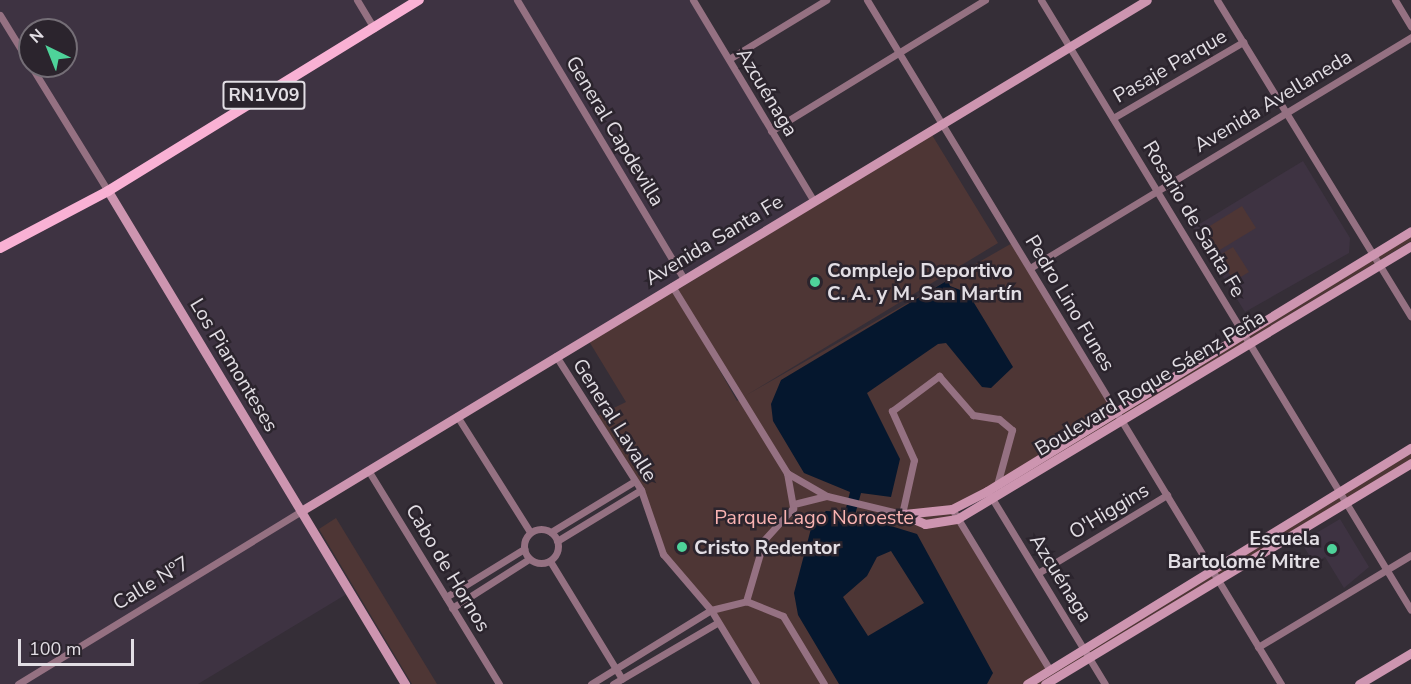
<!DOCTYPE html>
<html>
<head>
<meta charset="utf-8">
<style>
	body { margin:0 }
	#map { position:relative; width:1411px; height:684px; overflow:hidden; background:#352e37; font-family:"Nunito Sans",sans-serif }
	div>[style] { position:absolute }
	.built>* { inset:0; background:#3e3342 }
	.green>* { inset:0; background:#4e3635 }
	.water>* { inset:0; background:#05172e }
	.street>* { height:7px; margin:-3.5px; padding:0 3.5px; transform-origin:3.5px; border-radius:3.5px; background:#957182 }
	.street>.ring { margin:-3.5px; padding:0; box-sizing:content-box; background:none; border:7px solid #957182; border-radius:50% }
	.secondary>* { height:9px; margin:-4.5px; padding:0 4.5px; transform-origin:4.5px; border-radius:4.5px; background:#cd95b0 }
	.primary>* { height:10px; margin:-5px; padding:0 5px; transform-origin:5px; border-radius:5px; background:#f9b1d4 }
	.dots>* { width:16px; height:16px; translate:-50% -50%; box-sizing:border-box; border:3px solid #2b242d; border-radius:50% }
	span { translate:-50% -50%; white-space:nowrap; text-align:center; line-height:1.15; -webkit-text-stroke:5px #2b242d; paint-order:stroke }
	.shield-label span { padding:2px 4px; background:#2b242d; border:2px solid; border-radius:4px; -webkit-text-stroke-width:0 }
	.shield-label { font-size:18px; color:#e2dee4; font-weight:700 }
	.street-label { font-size:20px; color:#e2dee4 }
	.poi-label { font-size:20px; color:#e2dee4; font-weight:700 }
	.left { translate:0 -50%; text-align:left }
	.right { translate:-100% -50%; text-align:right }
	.park-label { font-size:20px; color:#f9b3b2 }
	.north { position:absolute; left:18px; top:18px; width:60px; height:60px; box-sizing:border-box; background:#2b242d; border:2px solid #746e76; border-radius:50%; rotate:317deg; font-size:16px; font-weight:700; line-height:24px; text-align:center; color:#e2dee4 }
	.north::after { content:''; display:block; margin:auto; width:21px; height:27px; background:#4ed39a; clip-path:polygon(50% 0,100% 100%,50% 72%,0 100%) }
	.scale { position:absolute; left:18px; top:639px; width:116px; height:27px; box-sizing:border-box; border:3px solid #e2dee4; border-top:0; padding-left:8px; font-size:18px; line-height:21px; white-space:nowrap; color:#e2dee4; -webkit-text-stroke:4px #2b242d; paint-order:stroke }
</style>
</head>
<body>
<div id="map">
	<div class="built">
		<div style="clip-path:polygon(evenodd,0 0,693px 0,814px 201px,301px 511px,350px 592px,198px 684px,0 684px,0 0,30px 30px,66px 30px,66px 66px,31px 66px,30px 30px)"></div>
		<div style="clip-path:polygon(1303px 161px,1350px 238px,1349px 253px,1245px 312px,1193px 228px)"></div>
		<div style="clip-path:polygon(1340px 519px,1369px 567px,1344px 588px,1325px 557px,1314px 563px,1301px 542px)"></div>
	</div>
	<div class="green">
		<div style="clip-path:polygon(932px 135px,998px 243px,745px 396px,1014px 242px,1116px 411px,952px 509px,1049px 669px,1411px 448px,1411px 463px,1045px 684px,756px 684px,717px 623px,663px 554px,641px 490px,595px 417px,626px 402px,587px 338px,672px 286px,737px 401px,742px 399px,677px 290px)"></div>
		<div style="clip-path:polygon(1242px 206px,1256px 228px,1218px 251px,1205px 229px)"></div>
		<div style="clip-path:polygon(1411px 236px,1411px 241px,1013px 483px,1011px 479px)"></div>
		<div style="clip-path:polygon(1233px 247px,1249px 272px,1234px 281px,1218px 256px)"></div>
		<div style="clip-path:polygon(336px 518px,437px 684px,412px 684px,319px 529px)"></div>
	</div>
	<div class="water">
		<div style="clip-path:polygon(evenodd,948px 280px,950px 286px,968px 293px,1013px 367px,991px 388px,982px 387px,946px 343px,938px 344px,867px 393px,900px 459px,891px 497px,861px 493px,855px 515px,917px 534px,993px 673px,987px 684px,839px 684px,798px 615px,794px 593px,813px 521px,826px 511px,845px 512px,850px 492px,804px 473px,773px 421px,771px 404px,781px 380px,948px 280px,891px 551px,924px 603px,868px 636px,843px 597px,867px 576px,877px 557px,891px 551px)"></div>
	</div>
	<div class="street">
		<div style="left:357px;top:0;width:33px;rotate:59deg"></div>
		<div style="left:517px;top:0;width:325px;rotate:59.1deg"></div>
		<div style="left:693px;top:0;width:235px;rotate:59deg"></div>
		<div style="left:867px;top:0;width:800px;rotate:58.82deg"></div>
		<div style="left:1041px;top:0;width:713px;rotate:58.76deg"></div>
		<div style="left:1217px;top:0;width:371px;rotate:58.5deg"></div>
		<div style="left:1395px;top:0;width:31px;rotate:59deg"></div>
		<div style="left:0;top:15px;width:57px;rotate:58.5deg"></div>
		<div style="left:729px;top:59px;width:114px;rotate:-31.3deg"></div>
		<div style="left:31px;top:66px;width:147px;rotate:58.4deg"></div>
		<div style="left:1113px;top:118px;width:151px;rotate:-30.3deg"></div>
		<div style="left:771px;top:131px;width:251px;rotate:-31.5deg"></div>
		<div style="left:1030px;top:268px;width:446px;rotate:-31.2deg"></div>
		<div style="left:672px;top:286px;width:220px;rotate:58.4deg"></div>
		<div style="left:787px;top:473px;width:36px;rotate:80deg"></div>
		<div style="left:793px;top:508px;width:43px;rotate:132.2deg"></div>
		<div style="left:764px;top:540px;width:64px;rotate:106.4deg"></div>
		<div style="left:556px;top:356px;width:159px;rotate:57.6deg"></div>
		<div style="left:641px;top:490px;width:68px;rotate:71deg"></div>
		<div style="left:663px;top:554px;width:74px;rotate:49.4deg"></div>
		<div style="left:711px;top:610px;width:87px;rotate:58.7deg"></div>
		<div style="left:457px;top:416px;width:137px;rotate:57.8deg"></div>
		<div style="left:368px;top:470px;width:251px;rotate:58.5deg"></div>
		<div style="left:787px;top:473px;width:46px;rotate:29.9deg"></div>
		<div style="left:827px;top:496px;width:77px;rotate:13.5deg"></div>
		<div style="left:902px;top:514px;width:55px;rotate:-77.5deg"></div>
		<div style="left:914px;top:460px;width:54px;rotate:-114.2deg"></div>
		<div style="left:892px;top:411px;width:59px;rotate:-36.7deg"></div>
		<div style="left:939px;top:376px;width:52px;rotate:48.9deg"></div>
		<div style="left:973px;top:415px;width:26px;rotate:9deg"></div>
		<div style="left:999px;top:419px;width:17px;rotate:40deg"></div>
		<div style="left:1012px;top:430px;width:57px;rotate:105.3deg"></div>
		<div style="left:990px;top:495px;width:221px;rotate:58.7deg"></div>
		<div style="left:794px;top:504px;width:33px;rotate:-14deg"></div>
		<div style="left:952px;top:509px;width:188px;rotate:58.7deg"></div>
		<div class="ring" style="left:524px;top:529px;width:27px;height:27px"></div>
		<div style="left:551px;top:532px;width:98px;rotate:-31.3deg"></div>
		<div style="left:557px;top:541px;width:98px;rotate:-31.3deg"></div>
		<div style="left:550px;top:561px;width:138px;rotate:58.6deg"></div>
		<div style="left:1038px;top:573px;width:151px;rotate:-31.2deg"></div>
		<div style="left:446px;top:597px;width:92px;rotate:-31.6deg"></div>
		<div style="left:452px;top:608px;width:91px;rotate:-32.5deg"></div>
		<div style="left:1258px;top:647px;width:179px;rotate:-31deg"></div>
		<div style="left:18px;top:684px;width:332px;rotate:-31.4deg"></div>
		<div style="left:591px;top:684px;width:141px;rotate:-31.7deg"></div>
		<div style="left:711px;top:610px;width:36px;rotate:-14deg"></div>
		<div style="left:746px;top:601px;width:40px;rotate:22deg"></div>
		<div style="left:783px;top:616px;width:79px;rotate:58.9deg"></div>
		<div style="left:613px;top:684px;width:121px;rotate:-30.4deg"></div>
	</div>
	<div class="secondary">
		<div style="left:108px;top:191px;width:576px;rotate:58.93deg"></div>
		<div style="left:301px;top:511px;width:988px;rotate:-31.13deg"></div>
		<div style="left:902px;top:514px;width:25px;rotate:23deg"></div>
		<div style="left:925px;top:524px;width:32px;rotate:-9deg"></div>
		<div style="left:957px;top:519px;width:530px;rotate:-31.02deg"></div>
		<div style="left:904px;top:514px;width:48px;rotate:-5.9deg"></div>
		<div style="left:952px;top:509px;width:39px;rotate:-27deg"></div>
		<div style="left:987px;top:491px;width:497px;rotate:-31.5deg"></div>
		<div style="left:1027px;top:684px;width:451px;rotate:-31.6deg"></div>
		<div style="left:1045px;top:684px;width:428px;rotate:-31.1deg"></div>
		<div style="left:1359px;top:684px;width:61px;rotate:-30.8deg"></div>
	</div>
	<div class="primary">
		<div style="left:0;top:248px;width:122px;rotate:-27.8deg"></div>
		<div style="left:108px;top:191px;width:365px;rotate:-31.6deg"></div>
	</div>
	<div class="dots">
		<div style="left:815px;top:282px;background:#4ed39a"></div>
		<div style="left:682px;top:547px;background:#4ed39a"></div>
		<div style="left:1332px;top:549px;background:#4ed39a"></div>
	</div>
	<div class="shield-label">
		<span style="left:264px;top:95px">RN1V09</span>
	</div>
	<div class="street-label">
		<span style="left:1170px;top:66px;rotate:-30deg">Pasaje Parque</span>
		<span style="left:767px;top:92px;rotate:59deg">Azcuénaga</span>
		<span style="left:1273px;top:101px;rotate:-31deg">Avenida Avellaneda</span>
		<span style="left:615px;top:131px;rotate:59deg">General Capdevilla</span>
		<span style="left:1194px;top:219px;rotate:59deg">Rosario de Santa Fe</span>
		<span style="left:714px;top:240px;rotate:-31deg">Avenida Santa Fe</span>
		<span style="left:1070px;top:303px;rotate:59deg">Pedro Lino Funes</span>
		<span style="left:234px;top:365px;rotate:59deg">Los Piamonteses</span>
		<span style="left:1150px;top:383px;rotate:-31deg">Boulevard Roque Sáenz Peña</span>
		<span style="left:615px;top:420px;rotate:58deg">General Lavalle</span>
		<span style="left:1109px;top:511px;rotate:-31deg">O'Higgins</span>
		<span style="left:448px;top:568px;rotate:59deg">Cabo de Hornos</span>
		<span style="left:1061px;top:578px;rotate:58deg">Azcuénaga</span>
		<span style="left:151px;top:583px;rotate:-31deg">Calle Nº7</span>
	</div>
	<div class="poi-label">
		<span class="left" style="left:827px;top:282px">Complejo Deportivo<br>C. A. y M. San Martín</span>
		<span class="right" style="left:1320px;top:550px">Escuela<br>Bartolomé Mitre</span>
		<span class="left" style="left:694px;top:547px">Cristo Redentor</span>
	</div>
	<div class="park-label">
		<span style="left:814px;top:517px">Parque Lago Noroeste</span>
	</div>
	<div class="north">N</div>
	<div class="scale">100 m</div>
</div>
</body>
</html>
